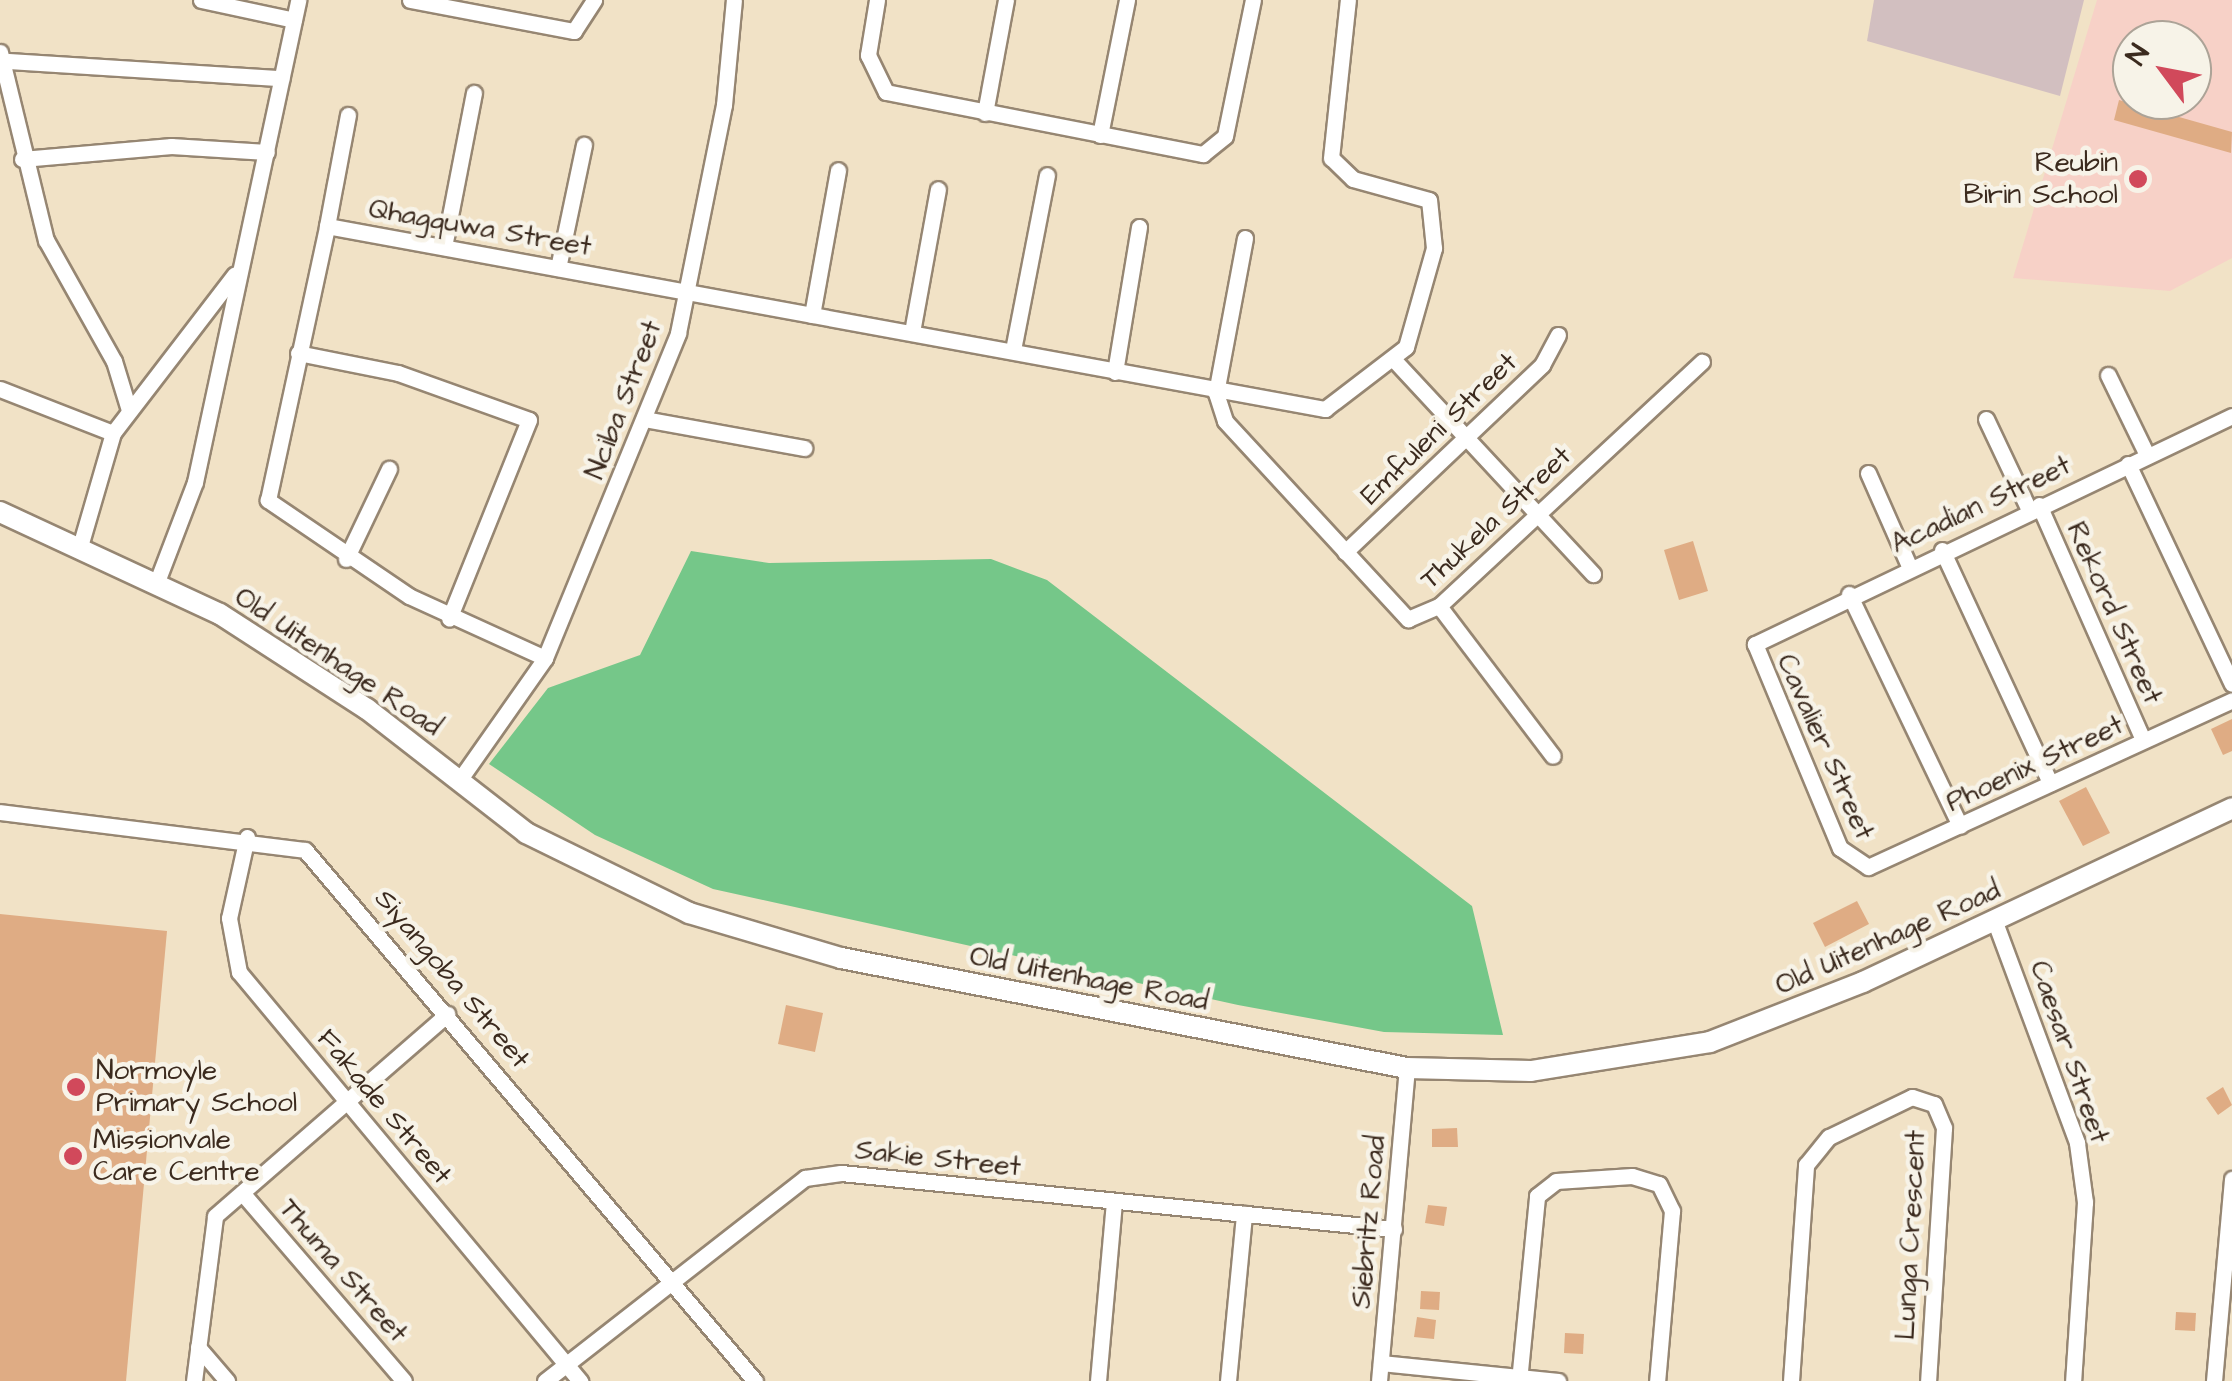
<!DOCTYPE html>
<html>
<head>
<meta charset="utf-8">
<style>
	body { margin:0 }
	#map { position:relative; width:2232px; height:1381px; overflow:hidden; background:#f1e2c6; font-family:"Architects Daughter",sans-serif }
	div>[style] { position:absolute }
	.built>* { inset:0; background:#f7d1c7 }
	.industrial>* { inset:0; background:#d2bfc0 }
	.green>* { inset:0; background:#75c789 }
	.building>* { inset:0; background:#dfac84 }
	.roads { filter:drop-shadow(2px 0 #968672) drop-shadow(-2px 0 #968672) drop-shadow(0 2px #968672) drop-shadow(0 -2px #968672) }
	.minor>* { height:15px; margin:-7.5px; padding:0 7.5px; transform-origin:7.5px; border-radius:7.5px; background:#fff }
	.tertiary>* { height:20px; margin:-10px; padding:0 10px; transform-origin:10px; border-radius:10px; background:#fff }
	.dots>* { width:28px; height:28px; translate:-50% -50%; box-sizing:border-box; border:5px solid #f7f3e8; border-radius:50% }
	span { translate:-50% -50%; white-space:nowrap; text-align:center; line-height:1.15; -webkit-text-stroke:9px #f7f3e8; paint-order:stroke }
	.poi-label { font-size:28px; color:#3b2a1e }
	.right { translate:-100% -50%; text-align:right }
	.left { translate:0 -50%; text-align:left }
	.street-label { font-size:28px; color:#3b2a1e }
	.north { position:absolute; left:2112px; top:20px; width:100px; height:100px; box-sizing:border-box; background:#f7f3e8; border:2px solid #aca397; border-radius:50%; rotate:302deg; font-size:28px; font-weight:700; line-height:40px; text-align:center; color:#3b2a1e }
	.north::after { content:''; display:block; margin:auto; width:35px; height:45px; background:#d1495b; clip-path:polygon(50% 0,100% 100%,50% 72%,0 100%) }
</style>
</head>
<body>
<div id="map">
	<div class="built">
		<div style="clip-path:polygon(evenodd,2097px 0,2232px 0,2232px 258px,2170px 291px,2013px 278px,2097px 0,2132px 40px,2192px 40px,2192px 100px,2132px 100px,2132px 40px)"></div>
	</div>
	<div class="industrial">
		<div style="clip-path:polygon(1874px 0,2084px 0,2060px 96px,1867px 41px)"></div>
	</div>
	<div class="green">
		<div style="clip-path:polygon(691px 551px,769px 563px,991px 559px,1047px 580px,1472px 906px,1503px 1035px,1384px 1032px,1238px 1005px,713px 889px,595px 835px,489px 764px,548px 688px,640px 655px)"></div>
	</div>
	<div class="building">
		<div style="clip-path:polygon(2119px 100px,2232px 132px,2231px 153px,2114px 120px)"></div>
		<div style="clip-path:polygon(1693px 541px,1708px 591px,1679px 600px,1664px 550px)"></div>
		<div style="clip-path:polygon(2232px 719px,2232px 751px,2223px 755px,2211px 729px)"></div>
		<div style="clip-path:polygon(2086px 787px,2110px 833px,2083px 846px,2059px 801px)"></div>
		<div style="clip-path:polygon(1857px 901px,1869px 924px,1825px 947px,1813px 923px)"></div>
		<div style="clip-path:polygon(0 914px,167px 931px,126px 1381px,0 1381px)"></div>
		<div style="clip-path:polygon(786px 1005px,823px 1013px,815px 1052px,778px 1044px)"></div>
		<div style="clip-path:polygon(2223px 1087px,2232px 1105px,2218px 1115px,2206px 1098px)"></div>
		<div style="clip-path:polygon(1457px 1128px,1458px 1147px,1432px 1147px,1432px 1129px)"></div>
		<div style="clip-path:polygon(1428px 1205px,1447px 1207px,1444px 1226px,1425px 1223px)"></div>
		<div style="clip-path:polygon(1421px 1291px,1440px 1292px,1439px 1310px,1420px 1309px)"></div>
		<div style="clip-path:polygon(2176px 1312px,2196px 1313px,2195px 1331px,2175px 1330px)"></div>
		<div style="clip-path:polygon(1417px 1317px,1436px 1320px,1434px 1339px,1414px 1337px)"></div>
		<div style="clip-path:polygon(1565px 1333px,1584px 1334px,1583px 1354px,1564px 1353px)"></div>
	</div>
	<div class="roads">
		<div class="minor">
			<div style="left:201px;top:0;width:95px;rotate:12.1deg"></div>
			<div style="left:410px;top:0;width:167px;rotate:10.7deg"></div>
			<div style="left:574px;top:31px;width:37px;rotate:-57deg"></div>
			<div style="left:877px;top:0;width:56px;rotate:99.3deg"></div>
			<div style="left:868px;top:55px;width:41px;rotate:64.1deg"></div>
			<div style="left:886px;top:92px;width:323px;rotate:11.1deg"></div>
			<div style="left:1203px;top:154px;width:28px;rotate:-39deg"></div>
			<div style="left:1225px;top:136px;width:139px;rotate:-78.4deg"></div>
			<div style="left:0;top:52px;width:194px;rotate:76.3deg"></div>
			<div style="left:46px;top:240px;width:139px;rotate:60.7deg"></div>
			<div style="left:114px;top:361px;width:51px;rotate:73deg"></div>
			<div style="left:8px;top:61px;width:274px;rotate:3.6deg"></div>
			<div style="left:985px;top:113px;width:115px;rotate:-79.5deg"></div>
			<div style="left:1100px;top:135px;width:138px;rotate:-78.7deg"></div>
			<div style="left:22px;top:159px;width:150px;rotate:-5deg"></div>
			<div style="left:171px;top:146px;width:96px;rotate:3.6deg"></div>
			<div style="left:327px;top:226px;width:113px;rotate:-79.3deg"></div>
			<div style="left:1245px;top:238px;width:158px;rotate:100.6deg"></div>
			<div style="left:1216px;top:393px;width:29px;rotate:72deg"></div>
			<div style="left:1225px;top:421px;width:270px;rotate:47.3deg"></div>
			<div style="left:1408px;top:619px;width:34px;rotate:-23deg"></div>
			<div style="left:1439px;top:606px;width:359px;rotate:-42.9deg"></div>
			<div style="left:444px;top:247px;width:157px;rotate:-79deg"></div>
			<div style="left:558px;top:268px;width:126px;rotate:-78.1deg"></div>
			<div style="left:812px;top:315px;width:147px;rotate:-79.8deg"></div>
			<div style="left:912px;top:332px;width:145px;rotate:-79.7deg"></div>
			<div style="left:1013px;top:350px;width:178px;rotate:-79deg"></div>
			<div style="left:298px;top:353px;width:102px;rotate:11.3deg"></div>
			<div style="left:398px;top:373px;width:139px;rotate:19.7deg"></div>
			<div style="left:529px;top:420px;width:214px;rotate:111.9deg"></div>
			<div style="left:1395px;top:361px;width:291px;rotate:47.1deg"></div>
			<div style="left:1115px;top:372px;width:147px;rotate:-80.6deg"></div>
			<div style="left:2108px;top:375px;width:89px;rotate:64deg"></div>
			<div style="left:0;top:389px;width:121px;rotate:21.3deg"></div>
			<div style="left:2232px;top:416px;width:529px;rotate:154.45deg"></div>
			<div style="left:1755px;top:644px;width:221px;rotate:67.4deg"></div>
			<div style="left:1840px;top:848px;width:34px;rotate:34deg"></div>
			<div style="left:1868px;top:867px;width:400px;rotate:-24.6deg"></div>
			<div style="left:644px;top:419px;width:163px;rotate:10.3deg"></div>
			<div style="left:1986px;top:419px;width:101px;rotate:64.7deg"></div>
			<div style="left:2128px;top:464px;width:243px;rotate:64.7deg"></div>
			<div style="left:1868px;top:473px;width:102px;rotate:66.2deg"></div>
			<div style="left:2039px;top:505px;width:257px;rotate:66.1deg"></div>
			<div style="left:81px;top:543px;width:115px;rotate:-73.8deg"></div>
			<div style="left:113px;top:433px;width:200px;rotate:-52.5deg"></div>
			<div style="left:1942px;top:550px;width:257px;rotate:65.1deg"></div>
			<div style="left:1345px;top:552px;width:272px;rotate:-43.5deg"></div>
			<div style="left:1542px;top:365px;width:34px;rotate:-62deg"></div>
			<div style="left:346px;top:559px;width:100px;rotate:-64.5deg"></div>
			<div style="left:158px;top:579px;width:104px;rotate:-69.1deg"></div>
			<div style="left:195px;top:482px;width:493px;rotate:-77.9deg"></div>
			<div style="left:1849px;top:594px;width:257px;rotate:64.4deg"></div>
			<div style="left:1439px;top:606px;width:188px;rotate:52.8deg"></div>
			<div style="left:545px;top:658px;width:149px;rotate:-155.5deg"></div>
			<div style="left:409px;top:596px;width:171px;rotate:-145.8deg"></div>
			<div style="left:268px;top:500px;width:280px;rotate:-77.8deg"></div>
			<div style="left:327px;top:226px;width:1015px;rotate:10.39deg"></div>
			<div style="left:1325px;top:409px;width:102px;rotate:-37.4deg"></div>
			<div style="left:1406px;top:347px;width:103px;rotate:-74.2deg"></div>
			<div style="left:1434px;top:248px;width:48px;rotate:-95.9deg"></div>
			<div style="left:1429px;top:200px;width:79px;rotate:-164.6deg"></div>
			<div style="left:1353px;top:179px;width:30px;rotate:-136deg"></div>
			<div style="left:1331px;top:158px;width:159px;rotate:-83.9deg"></div>
			<div style="left:458px;top:782px;width:151px;rotate:-54.9deg"></div>
			<div style="left:545px;top:658px;width:351px;rotate:-67.7deg"></div>
			<div style="left:678px;top:333px;width:233px;rotate:-78.6deg"></div>
			<div style="left:724px;top:105px;width:105px;rotate:-84.6deg"></div>
			<div style="left:0;top:812px;width:307px;rotate:7.1deg"></div>
			<div style="left:305px;top:850px;width:696px;rotate:49.72deg"></div>
			<div style="left:247px;top:837px;width:83px;rotate:102.5deg"></div>
			<div style="left:229px;top:918px;width:55px;rotate:79.5deg"></div>
			<div style="left:239px;top:972px;width:533px;rotate:50.18deg"></div>
			<div style="left:1995px;top:922px;width:236px;rotate:69.6deg"></div>
			<div style="left:2077px;top:1143px;width:60px;rotate:82.3deg"></div>
			<div style="left:2085px;top:1202px;width:179px;rotate:93.8deg"></div>
			<div style="left:244px;top:1195px;width:245px;rotate:49.3deg"></div>
			<div style="left:198px;top:1347px;width:45px;rotate:49.5deg"></div>
			<div style="left:1381px;top:1363px;width:178px;rotate:5.8deg"></div>
			<div style="left:194px;top:1381px;width:166px;rotate:-82.7deg"></div>
			<div style="left:215px;top:1216px;width:308px;rotate:-41deg"></div>
			<div style="left:545px;top:1381px;width:330px;rotate:-38deg"></div>
			<div style="left:805px;top:1178px;width:36px;rotate:-8deg"></div>
			<div style="left:841px;top:1173px;width:556px;rotate:5.78deg"></div>
			<div style="left:1098px;top:1381px;width:179px;rotate:-84.9deg"></div>
			<div style="left:1228px;top:1381px;width:168px;rotate:-84.5deg"></div>
			<div style="left:1379px;top:1381px;width:314px;rotate:-84.9deg"></div>
			<div style="left:1519px;top:1381px;width:186px;rotate:-84.4deg"></div>
			<div style="left:1537px;top:1196px;width:24px;rotate:-38deg"></div>
			<div style="left:1556px;top:1181px;width:76px;rotate:-3.8deg"></div>
			<div style="left:1632px;top:1176px;width:28px;rotate:17deg"></div>
			<div style="left:1659px;top:1184px;width:30px;rotate:64deg"></div>
			<div style="left:1672px;top:1211px;width:171px;rotate:95deg"></div>
			<div style="left:1791px;top:1381px;width:217px;rotate:-86deg"></div>
			<div style="left:1806px;top:1165px;width:36px;rotate:-51deg"></div>
			<div style="left:1829px;top:1137px;width:92px;rotate:-25.7deg"></div>
			<div style="left:1912px;top:1097px;width:23px;rotate:18deg"></div>
			<div style="left:1934px;top:1104px;width:26px;rotate:67deg"></div>
			<div style="left:1944px;top:1128px;width:254px;rotate:93.6deg"></div>
			<div style="left:2214px;top:1381px;width:203px;rotate:-84.9deg"></div>
		</div>
		<div class="tertiary">
			<div style="left:0;top:512px;width:242px;rotate:24.9deg"></div>
			<div style="left:220px;top:614px;width:175px;rotate:32.9deg"></div>
			<div style="left:367px;top:709px;width:202px;rotate:37.9deg"></div>
			<div style="left:526px;top:833px;width:182px;rotate:26.1deg"></div>
			<div style="left:689px;top:913px;width:159px;rotate:16.5deg"></div>
			<div style="left:841px;top:958px;width:577px;rotate:11deg"></div>
			<div style="left:1407px;top:1068px;width:124px;rotate:1.4deg"></div>
			<div style="left:1531px;top:1071px;width:181px;rotate:-9.2deg"></div>
			<div style="left:1710px;top:1042px;width:164px;rotate:-21.4deg"></div>
			<div style="left:1863px;top:982px;width:408px;rotate:-25.2deg"></div>
		</div>
	</div>
	<div class="dots">
		<div style="left:2138px;top:179px;background:#d1495b"></div>
		<div style="left:76px;top:1087px;background:#d1495b"></div>
		<div style="left:73px;top:1156px;background:#d1495b"></div>
	</div>
	<div class="poi-label">
		<span class="right" style="left:2118px;top:179px">Reubin<br>Birin School</span>
		<span class="left" style="left:96px;top:1087px">Normoyle<br>Primary School</span>
		<span class="left" style="left:93px;top:1156px">Missionvale<br>Care Centre</span>
	</div>
	<div class="street-label">
		<span style="left:480px;top:228px;rotate:10deg">Qhagquwa Street</span>
		<span style="left:624px;top:400px;rotate:-69deg">Nciba Street</span>
		<span style="left:1439px;top:429px;rotate:-44deg">Emfuleni Street</span>
		<span style="left:1981px;top:505px;rotate:-25deg">Acadian Street</span>
		<span style="left:1496px;top:518px;rotate:-43deg">Thukela Street</span>
		<span style="left:2114px;top:613px;rotate:66deg">Rekord Street</span>
		<span style="left:338px;top:662px;rotate:34deg">Old Uitenhage Road</span>
		<span style="left:1825px;top:747px;rotate:66deg">Cavalier Street</span>
		<span style="left:2035px;top:764px;rotate:-25deg">Phoenix Street</span>
		<span style="left:1888px;top:938px;rotate:-24deg">Old Uitenhage Road</span>
		<span style="left:452px;top:979px;rotate:50deg">Siyangoba Street</span>
		<span style="left:1089px;top:979px;rotate:11deg">Old Uitenhage Road</span>
		<span style="left:2069px;top:1052px;rotate:71deg">Caesar Street</span>
		<span style="left:384px;top:1107px;rotate:50deg">Fakade Street</span>
		<span style="left:938px;top:1159px;rotate:6deg">Sakie Street</span>
		<span style="left:1369px;top:1222px;rotate:-85deg">Siebritz Road</span>
		<span style="left:1911px;top:1235px;rotate:-87deg">Lunga Crescent</span>
		<span style="left:343px;top:1271px;rotate:49deg">Thuma Street</span>
	</div>
	<div class="north">N</div>
</div>
</body>
</html>
